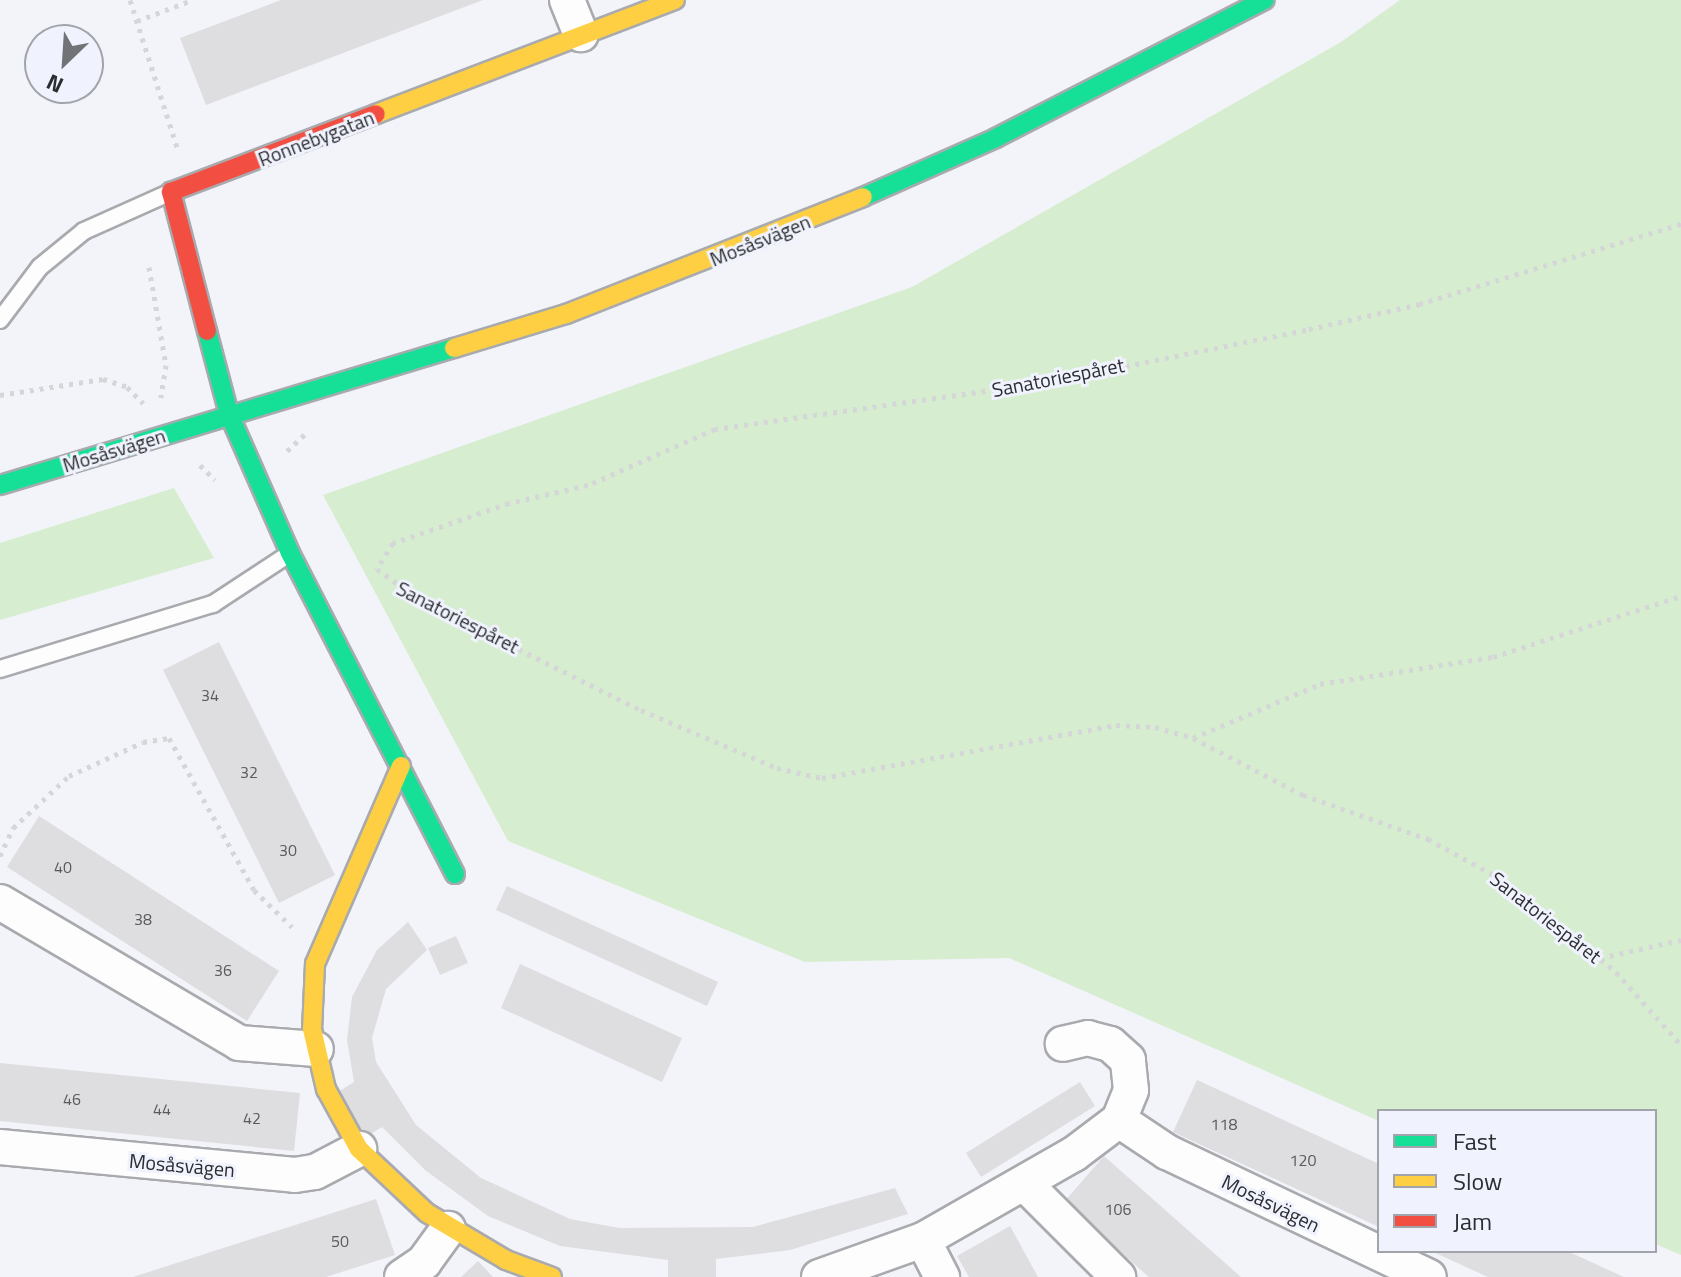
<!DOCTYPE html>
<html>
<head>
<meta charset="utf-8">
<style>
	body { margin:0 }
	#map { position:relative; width:1681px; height:1277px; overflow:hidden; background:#f3f4fa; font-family:"Titillium Web",sans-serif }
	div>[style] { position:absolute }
	.green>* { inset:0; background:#d6edd0 }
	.building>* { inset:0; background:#dedddf }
	.path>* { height:5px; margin-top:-2.5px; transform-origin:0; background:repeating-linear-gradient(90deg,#d5d6d8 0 4px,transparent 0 10px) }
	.roads { filter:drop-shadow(2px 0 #a9aaae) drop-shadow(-2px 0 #a9aaae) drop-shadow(0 2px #a9aaae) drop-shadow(0 -2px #a9aaae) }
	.lane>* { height:16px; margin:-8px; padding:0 8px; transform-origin:8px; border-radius:8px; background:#fdfdfe }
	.street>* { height:34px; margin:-17px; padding:0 17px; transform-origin:17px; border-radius:17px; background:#fdfdfe }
	.fast>* { height:18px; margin:-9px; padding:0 9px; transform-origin:9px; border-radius:9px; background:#16e098 }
	.slow>* { height:18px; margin:-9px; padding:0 9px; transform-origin:9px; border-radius:9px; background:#ffcf43 }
	.jam>* { height:18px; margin:-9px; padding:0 9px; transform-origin:9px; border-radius:9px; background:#f24e42 }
	span { translate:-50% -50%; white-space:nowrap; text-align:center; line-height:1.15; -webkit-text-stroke:6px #f0f3fd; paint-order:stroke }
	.number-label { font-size:16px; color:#5a5a5d }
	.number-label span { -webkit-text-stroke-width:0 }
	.street-label { font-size:20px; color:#2c2d30 }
	.legend { position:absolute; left:1377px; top:1109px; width:280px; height:144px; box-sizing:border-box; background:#f0f3fd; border:2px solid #a2a4ab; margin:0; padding:10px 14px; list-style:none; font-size:24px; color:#2c2d30 }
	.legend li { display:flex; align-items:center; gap:16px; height:40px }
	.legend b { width:40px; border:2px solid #a2a4ab }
	.north { position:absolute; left:24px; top:24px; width:80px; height:80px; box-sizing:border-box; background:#f0f3fd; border:2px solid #a2a4ab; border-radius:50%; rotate:205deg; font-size:22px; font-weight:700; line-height:32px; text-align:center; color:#2c2d30 }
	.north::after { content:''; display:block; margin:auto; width:28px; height:36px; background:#727377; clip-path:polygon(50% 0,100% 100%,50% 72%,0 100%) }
</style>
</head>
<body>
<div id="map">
	<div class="green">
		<div style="clip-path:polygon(1400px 0,1681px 0,1681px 1255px,1655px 1244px,1655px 1111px,1379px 1111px,1379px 1121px,1009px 958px,805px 962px,508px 841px,323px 495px,912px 287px,1341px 42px)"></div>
		<div style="clip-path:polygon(174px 488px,214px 558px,0 620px,0 543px)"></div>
	</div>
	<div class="building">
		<div style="clip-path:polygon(281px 0,483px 0,206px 105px,180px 38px)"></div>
		<div style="clip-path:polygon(219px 642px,335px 875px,279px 903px,163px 670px)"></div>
		<div style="clip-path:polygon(39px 816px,279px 971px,247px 1021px,7px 867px)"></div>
		<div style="clip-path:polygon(507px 886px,718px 982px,707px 1006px,496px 910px)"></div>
		<div style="clip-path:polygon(408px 922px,427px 950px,386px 989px,372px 1038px,376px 1062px,416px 1125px,481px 1178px,570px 1219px,619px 1228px,753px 1227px,895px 1188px,908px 1214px,790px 1250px,716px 1259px,716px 1277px,668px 1277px,668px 1260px,560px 1246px,488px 1216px,425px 1170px,382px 1127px,366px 1137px,338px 1092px,354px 1082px,347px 1040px,352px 997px,377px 950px)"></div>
		<div style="clip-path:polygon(456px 936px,468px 963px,440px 975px,428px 948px)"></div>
		<div style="clip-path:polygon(520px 964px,682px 1038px,662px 1082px,501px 1008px)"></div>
		<div style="clip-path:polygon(0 1063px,300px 1093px,294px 1151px,0 1121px)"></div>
		<div style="clip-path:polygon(1197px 1080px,1379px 1164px,1379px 1227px,1173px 1132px)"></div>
		<div style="clip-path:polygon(1080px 1082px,1095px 1106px,981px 1177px,966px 1153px)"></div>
		<div style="clip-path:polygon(1104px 1156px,1241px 1277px,1149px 1277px,1064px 1202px)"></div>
		<div style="clip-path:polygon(376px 1199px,395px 1255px,326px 1277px,133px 1277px)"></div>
		<div style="clip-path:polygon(1010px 1226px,1038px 1277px,969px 1277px,957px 1256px)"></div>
		<div style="clip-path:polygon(1431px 1251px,1567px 1251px,1624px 1277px,1488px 1277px)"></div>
		<div style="clip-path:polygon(478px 1261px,493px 1277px,461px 1277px)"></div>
	</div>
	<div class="path">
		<div style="left:130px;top:0;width:157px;rotate:72.3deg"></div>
		<div style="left:137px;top:21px;width:59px;rotate:-20.9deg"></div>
		<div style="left:1681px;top:224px;width:273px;rotate:163deg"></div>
		<div style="left:1420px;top:304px;width:117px;rotate:167.2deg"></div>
		<div style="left:1306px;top:330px;width:276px;rotate:168.7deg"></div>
		<div style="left:1035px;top:384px;width:323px;rotate:172deg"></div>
		<div style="left:715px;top:429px;width:139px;rotate:156.2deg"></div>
		<div style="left:588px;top:485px;width:81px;rotate:167.2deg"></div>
		<div style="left:509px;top:503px;width:123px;rotate:161deg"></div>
		<div style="left:393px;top:543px;width:31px;rotate:122deg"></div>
		<div style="left:377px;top:569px;width:53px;rotate:35.8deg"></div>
		<div style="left:420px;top:600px;width:247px;rotate:26.5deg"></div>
		<div style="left:641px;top:710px;width:148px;rotate:23.1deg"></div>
		<div style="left:777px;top:768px;width:46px;rotate:12.5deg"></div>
		<div style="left:822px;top:778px;width:299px;rotate:-10.2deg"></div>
		<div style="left:1116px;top:725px;width:39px;rotate:3deg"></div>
		<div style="left:1155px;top:727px;width:40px;rotate:16deg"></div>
		<div style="left:1193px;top:738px;width:124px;rotate:27.4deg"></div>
		<div style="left:1303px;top:795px;width:133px;rotate:19.4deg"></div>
		<div style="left:1428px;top:839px;width:91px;rotate:28.8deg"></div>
		<div style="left:1508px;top:883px;width:140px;rotate:39.5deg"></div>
		<div style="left:1616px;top:972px;width:98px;rotate:48.3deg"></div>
		<div style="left:149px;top:267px;width:99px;rotate:80.2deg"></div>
		<div style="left:166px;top:365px;width:33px;rotate:99deg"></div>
		<div style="left:0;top:395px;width:104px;rotate:-8.8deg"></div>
		<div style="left:103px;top:379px;width:25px;rotate:18deg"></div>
		<div style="left:127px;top:387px;width:23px;rotate:45deg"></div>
		<div style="left:287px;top:451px;width:25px;rotate:-43deg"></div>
		<div style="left:200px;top:465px;width:21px;rotate:45deg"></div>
		<div style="left:1193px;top:738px;width:138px;rotate:-23deg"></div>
		<div style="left:1320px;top:684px;width:175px;rotate:-8.9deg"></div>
		<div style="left:1493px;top:657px;width:198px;rotate:-18deg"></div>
		<div style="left:0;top:856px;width:31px;rotate:-65deg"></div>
		<div style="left:13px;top:828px;width:76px;rotate:-42.9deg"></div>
		<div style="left:69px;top:776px;width:81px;rotate:-24.7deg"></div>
		<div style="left:143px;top:742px;width:26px;rotate:-9deg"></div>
		<div style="left:169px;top:738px;width:174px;rotate:60.8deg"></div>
		<div style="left:254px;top:890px;width:53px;rotate:44.2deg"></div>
		<div style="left:1600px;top:958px;width:83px;rotate:-12.5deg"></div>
	</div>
	<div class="roads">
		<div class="lane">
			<div style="left:0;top:320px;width:66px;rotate:-53deg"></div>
			<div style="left:40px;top:267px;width:57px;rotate:-39.3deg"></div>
			<div style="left:84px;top:231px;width:93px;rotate:-24.1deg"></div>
			<div style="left:0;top:669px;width:223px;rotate:-17deg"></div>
			<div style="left:213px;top:604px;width:91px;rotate:-33.3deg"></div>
		</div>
		<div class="street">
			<div style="left:567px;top:0;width:37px;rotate:68deg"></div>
			<div style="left:0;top:902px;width:277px;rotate:30.5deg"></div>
			<div style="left:239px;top:1043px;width:77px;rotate:4.5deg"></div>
			<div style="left:1119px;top:1120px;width:58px;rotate:33.7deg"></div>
			<div style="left:1167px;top:1152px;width:290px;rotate:25.5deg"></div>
			<div style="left:0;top:1147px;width:296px;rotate:5.4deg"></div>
			<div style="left:295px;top:1175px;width:20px;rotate:-9deg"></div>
			<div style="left:315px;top:1172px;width:50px;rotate:-27.6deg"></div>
			<div style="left:1025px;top:1184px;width:132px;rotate:45deg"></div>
			<div style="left:923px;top:1240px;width:42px;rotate:62.8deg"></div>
			<div style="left:402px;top:1277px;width:27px;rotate:-34deg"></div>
			<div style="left:424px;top:1262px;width:41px;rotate:-54deg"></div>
			<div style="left:819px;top:1277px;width:110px;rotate:-19.6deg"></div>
			<div style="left:923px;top:1240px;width:174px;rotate:-29.7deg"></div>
			<div style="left:1074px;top:1154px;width:56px;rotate:-37.1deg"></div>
			<div style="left:1119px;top:1120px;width:32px;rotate:-68deg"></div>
			<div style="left:1131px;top:1090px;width:30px;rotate:-96deg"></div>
			<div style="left:1128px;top:1060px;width:24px;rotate:-138deg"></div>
			<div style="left:1110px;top:1044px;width:23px;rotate:-165deg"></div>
			<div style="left:1088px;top:1038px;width:26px;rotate:167deg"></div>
		</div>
		<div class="fast">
			<div style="left:863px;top:197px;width:145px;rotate:-23.9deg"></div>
			<div style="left:996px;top:138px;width:302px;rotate:-27.2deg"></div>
			<div style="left:207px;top:331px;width:86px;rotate:75.2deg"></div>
			<div style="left:229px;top:414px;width:152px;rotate:66.3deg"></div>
			<div style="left:290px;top:553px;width:361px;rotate:62.8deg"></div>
			<div style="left:0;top:485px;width:474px;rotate:-16.8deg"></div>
		</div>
		<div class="slow">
			<div style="left:376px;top:114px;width:320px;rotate:-20.9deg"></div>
			<div style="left:454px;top:348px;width:117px;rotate:-16.9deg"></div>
			<div style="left:566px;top:314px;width:319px;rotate:-21.5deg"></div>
			<div style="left:401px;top:766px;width:216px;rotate:113.5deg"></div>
			<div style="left:315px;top:964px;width:65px;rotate:92.6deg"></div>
			<div style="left:312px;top:1029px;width:62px;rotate:76.9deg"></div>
			<div style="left:326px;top:1089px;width:68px;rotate:61.2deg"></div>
			<div style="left:359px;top:1149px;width:93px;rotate:43.3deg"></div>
			<div style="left:427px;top:1213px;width:92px;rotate:30.7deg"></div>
			<div style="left:506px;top:1260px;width:49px;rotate:20.3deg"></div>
		</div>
		<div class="jam">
			<div style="left:207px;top:331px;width:144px;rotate:-104.5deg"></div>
			<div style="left:171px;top:192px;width:219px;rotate:-20.8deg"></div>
		</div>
	</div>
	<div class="number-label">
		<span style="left:210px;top:695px">34</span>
		<span style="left:249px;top:772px">32</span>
		<span style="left:288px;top:850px">30</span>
		<span style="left:63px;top:867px">40</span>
		<span style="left:143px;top:919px">38</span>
		<span style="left:223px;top:970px">36</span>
		<span style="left:72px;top:1099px">46</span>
		<span style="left:162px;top:1109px">44</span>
		<span style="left:252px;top:1118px">42</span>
		<span style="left:1224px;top:1124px">118</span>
		<span style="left:1303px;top:1160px">120</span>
		<span style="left:1118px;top:1209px">106</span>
		<span style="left:340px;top:1241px">50</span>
	</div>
	<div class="street-label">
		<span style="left:316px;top:138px;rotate:-21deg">Ronnebygatan</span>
		<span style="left:760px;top:240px;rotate:-22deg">Mosåsvägen</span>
		<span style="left:1058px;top:377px;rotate:-11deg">Sanatoriespåret</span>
		<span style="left:114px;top:450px;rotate:-17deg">Mosåsvägen</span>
		<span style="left:458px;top:617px;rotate:27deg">Sanatoriespåret</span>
		<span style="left:1546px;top:917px;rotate:38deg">Sanatoriespåret</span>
		<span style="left:182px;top:1165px;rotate:5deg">Mosåsvägen</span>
		<span style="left:1271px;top:1203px;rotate:26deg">Mosåsvägen</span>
	</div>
	<ul class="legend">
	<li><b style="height:10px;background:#16e098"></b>Fast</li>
	<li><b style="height:10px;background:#ffcf43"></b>Slow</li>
	<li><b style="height:10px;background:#f24e42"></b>Jam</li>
	</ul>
	<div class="north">N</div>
</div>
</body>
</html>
